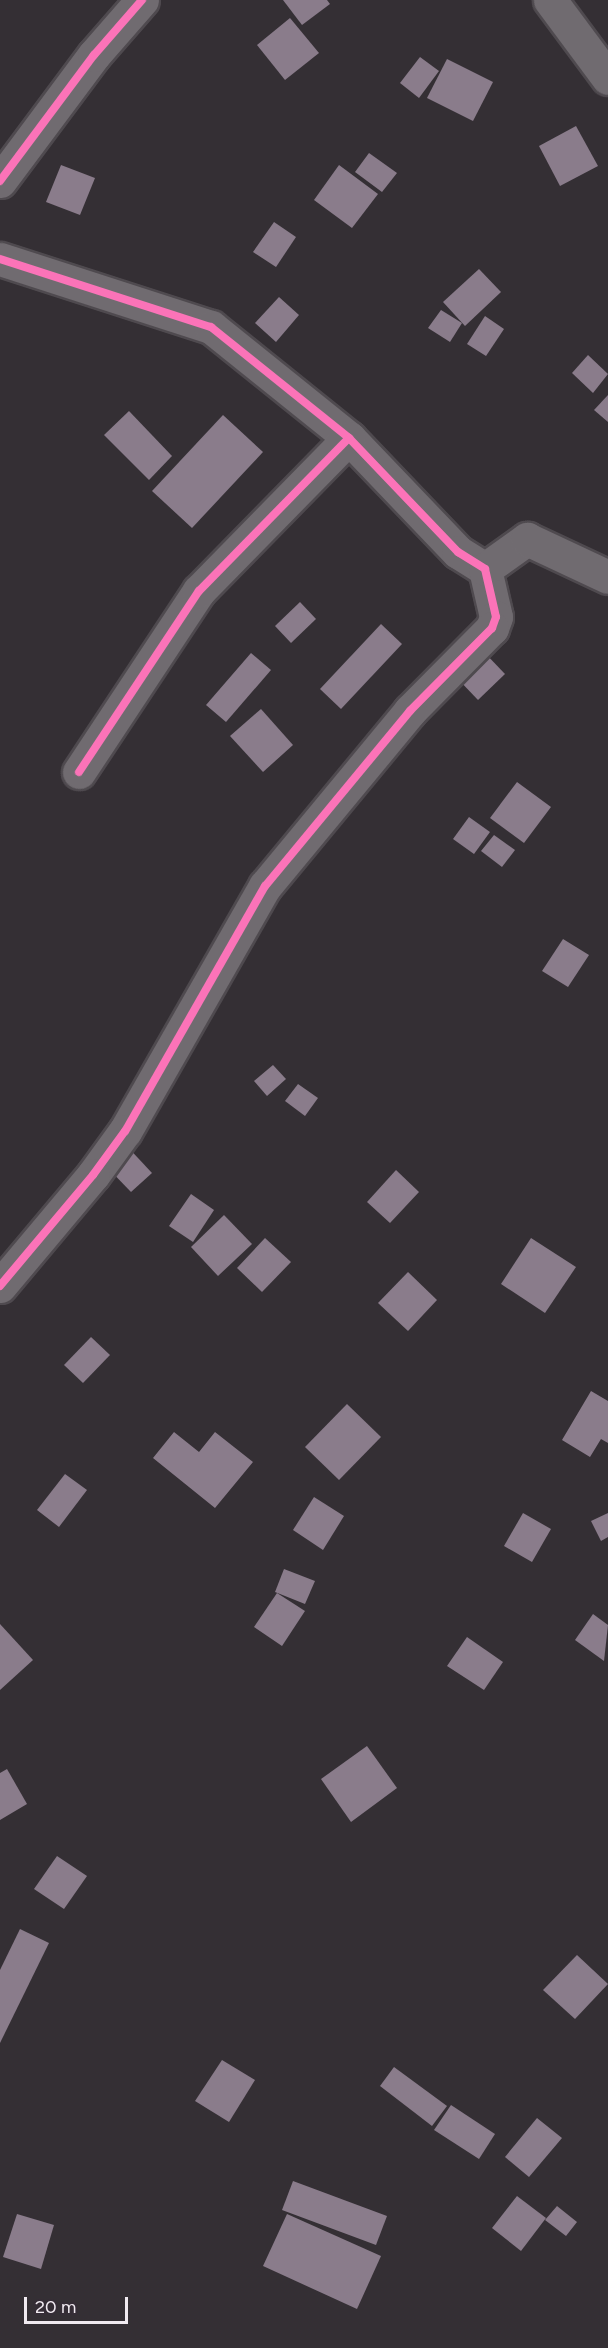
<!DOCTYPE html>
<html>
<head>
<meta charset="utf-8">
<style>
	body { margin:0 }
	#map { position:relative; width:608px; height:2348px; overflow:hidden; background:#342f34; font-family:Figtree,sans-serif }
	div>[style] { position:absolute }
	.building>* { inset:0; background:#8a7c8b }
	.roads { filter:drop-shadow(2px 0 #4f4a4f) drop-shadow(-2px 0 #4f4a4f) drop-shadow(0 2px #4f4a4f) drop-shadow(0 -2px #4f4a4f) }
	.minor>* { height:33px; margin:-16.5px; padding:0 16.5px; transform-origin:16.5px; border-radius:16.5px; background:#706b70 }
	.cycleway>* { height:8px; margin:-4px; padding:0 4px; transform-origin:4px; border-radius:4px; background:#fb73b8 }
	span { translate:-50% -50%; white-space:nowrap; text-align:center; line-height:1.15; -webkit-text-stroke:6px #352d36; paint-order:stroke }
	.scale { position:absolute; left:24px; top:2297px; width:104px; height:27px; box-sizing:border-box; border:3px solid #f1ebf1; border-top:0; padding-left:8px; font-size:18px; line-height:21px; white-space:nowrap; color:#f1ebf1; -webkit-text-stroke:4px #352d36; paint-order:stroke }
</style>
</head>
<body>
<div id="map">
	<div class="building">
		<div style="clip-path:polygon(283px 0,327px 0,330px 4px,302px 25px)"></div>
		<div style="clip-path:polygon(290px 18px,319px 53px,285px 80px,257px 45px)"></div>
		<div style="clip-path:polygon(420px 57px,439px 71px,419px 98px,400px 83px)"></div>
		<div style="clip-path:polygon(447px 59px,493px 82px,473px 121px,427px 98px)"></div>
		<div style="clip-path:polygon(576px 126px,598px 166px,560px 186px,539px 146px)"></div>
		<div style="clip-path:polygon(369px 153px,397px 173px,382px 192px,355px 172px)"></div>
		<div style="clip-path:polygon(61px 165px,95px 178px,80px 215px,46px 202px)"></div>
		<div style="clip-path:polygon(339px 165px,378px 194px,352px 228px,314px 200px)"></div>
		<div style="clip-path:polygon(274px 222px,296px 237px,276px 267px,253px 252px)"></div>
		<div style="clip-path:polygon(479px 269px,501px 292px,465px 326px,443px 302px)"></div>
		<div style="clip-path:polygon(279px 297px,299px 315px,276px 342px,255px 323px)"></div>
		<div style="clip-path:polygon(441px 310px,462px 323px,450px 342px,428px 328px)"></div>
		<div style="clip-path:polygon(485px 316px,504px 329px,486px 356px,467px 344px)"></div>
		<div style="clip-path:polygon(588px 355px,608px 374px,593px 393px,572px 373px)"></div>
		<div style="clip-path:polygon(608px 395px,608px 422px,594px 410px)"></div>
		<div style="clip-path:polygon(129px 411px,172px 456px,149px 480px,104px 435px)"></div>
		<div style="clip-path:polygon(223px 415px,263px 452px,192px 528px,152px 491px)"></div>
		<div style="clip-path:polygon(300px 602px,316px 619px,291px 643px,275px 626px)"></div>
		<div style="clip-path:polygon(381px 624px,402px 644px,341px 709px,320px 689px)"></div>
		<div style="clip-path:polygon(483px 651px,505px 674px,478px 700px,456px 677px)"></div>
		<div style="clip-path:polygon(251px 653px,271px 670px,226px 722px,206px 705px)"></div>
		<div style="clip-path:polygon(261px 709px,293px 745px,263px 772px,230px 736px)"></div>
		<div style="clip-path:polygon(517px 782px,551px 807px,524px 843px,490px 818px)"></div>
		<div style="clip-path:polygon(469px 817px,490px 832px,474px 854px,453px 839px)"></div>
		<div style="clip-path:polygon(494px 835px,515px 850px,502px 867px,481px 851px)"></div>
		<div style="clip-path:polygon(563px 939px,589px 955px,568px 987px,542px 971px)"></div>
		<div style="clip-path:polygon(273px 1065px,286px 1079px,267px 1096px,254px 1081px)"></div>
		<div style="clip-path:polygon(298px 1084px,318px 1098px,305px 1116px,285px 1101px)"></div>
		<div style="clip-path:polygon(124px 1143px,152px 1173px,131px 1192px,103px 1163px)"></div>
		<div style="clip-path:polygon(396px 1170px,419px 1192px,390px 1223px,367px 1202px)"></div>
		<div style="clip-path:polygon(191px 1194px,214px 1210px,193px 1242px,169px 1226px)"></div>
		<div style="clip-path:polygon(224px 1215px,252px 1244px,218px 1276px,191px 1247px)"></div>
		<div style="clip-path:polygon(265px 1238px,291px 1262px,262px 1292px,237px 1268px)"></div>
		<div style="clip-path:polygon(531px 1238px,576px 1267px,545px 1313px,501px 1284px)"></div>
		<div style="clip-path:polygon(408px 1272px,437px 1300px,408px 1331px,378px 1303px)"></div>
		<div style="clip-path:polygon(91px 1337px,110px 1355px,83px 1383px,64px 1365px)"></div>
		<div style="clip-path:polygon(591px 1391px,608px 1401px,608px 1443px,601px 1439px,590px 1457px,562px 1440px)"></div>
		<div style="clip-path:polygon(347px 1404px,381px 1437px,339px 1480px,305px 1447px)"></div>
		<div style="clip-path:polygon(174px 1432px,199px 1452px,215px 1432px,253px 1462px,215px 1508px,153px 1458px)"></div>
		<div style="clip-path:polygon(65px 1474px,87px 1490px,59px 1527px,37px 1510px)"></div>
		<div style="clip-path:polygon(314px 1497px,344px 1516px,323px 1550px,293px 1530px)"></div>
		<div style="clip-path:polygon(523px 1513px,551px 1529px,532px 1562px,504px 1546px)"></div>
		<div style="clip-path:polygon(608px 1513px,608px 1537px,601px 1541px,591px 1521px)"></div>
		<div style="clip-path:polygon(284px 1569px,315px 1581px,305px 1604px,275px 1592px)"></div>
		<div style="clip-path:polygon(277px 1593px,305px 1611px,282px 1646px,254px 1627px)"></div>
		<div style="clip-path:polygon(593px 1614px,608px 1625px,604px 1661px,575px 1640px)"></div>
		<div style="clip-path:polygon(0 1624px,33px 1660px,0 1690px)"></div>
		<div style="clip-path:polygon(467px 1637px,503px 1662px,484px 1690px,447px 1666px)"></div>
		<div style="clip-path:polygon(367px 1746px,397px 1788px,351px 1822px,321px 1779px)"></div>
		<div style="clip-path:polygon(7px 1769px,27px 1804px,0 1820px,0 1773px)"></div>
		<div style="clip-path:polygon(57px 1856px,87px 1876px,64px 1909px,34px 1889px)"></div>
		<div style="clip-path:polygon(20px 1929px,49px 1943px,0 2043px,0 1970px)"></div>
		<div style="clip-path:polygon(577px 1955px,608px 1984px,575px 2019px,543px 1990px)"></div>
		<div style="clip-path:polygon(222px 2060px,255px 2080px,229px 2122px,195px 2101px)"></div>
		<div style="clip-path:polygon(394px 2067px,447px 2106px,432px 2126px,380px 2086px)"></div>
		<div style="clip-path:polygon(451px 2105px,495px 2134px,479px 2159px,434px 2130px)"></div>
		<div style="clip-path:polygon(537px 2118px,562px 2138px,529px 2177px,505px 2157px)"></div>
		<div style="clip-path:polygon(293px 2181px,387px 2216px,376px 2245px,282px 2210px)"></div>
		<div style="clip-path:polygon(517px 2196px,546px 2218px,521px 2251px,492px 2228px)"></div>
		<div style="clip-path:polygon(557px 2206px,577px 2222px,566px 2236px,545px 2220px)"></div>
		<div style="clip-path:polygon(17px 2214px,54px 2225px,41px 2269px,3px 2257px)"></div>
		<div style="clip-path:polygon(287px 2214px,381px 2256px,357px 2309px,263px 2266px)"></div>
	</div>
	<div class="roads">
		<div class="minor">
			<div style="left:550px;top:0;width:97px;rotate:53.4deg"></div>
			<div style="left:0;top:181px;width:157px;rotate:-53.3deg"></div>
			<div style="left:94px;top:55px;width:73px;rotate:-48.9deg"></div>
			<div style="left:0;top:259px;width:222px;rotate:17.9deg"></div>
			<div style="left:211px;top:327px;width:177px;rotate:38.8deg"></div>
			<div style="left:349px;top:438px;width:158px;rotate:46.3deg"></div>
			<div style="left:458px;top:552px;width:32px;rotate:32deg"></div>
			<div style="left:485px;top:569px;width:49px;rotate:77.1deg"></div>
			<div style="left:496px;top:617px;width:12px;rotate:110deg"></div>
			<div style="left:492px;top:628px;width:117px;rotate:134.7deg"></div>
			<div style="left:410px;top:711px;width:227px;rotate:129.6deg"></div>
			<div style="left:265px;top:886px;width:282px;rotate:119.7deg"></div>
			<div style="left:125px;top:1131px;width:54px;rotate:126deg"></div>
			<div style="left:93px;top:1175px;width:145px;rotate:130deg"></div>
			<div style="left:485px;top:569px;width:52px;rotate:-35.5deg"></div>
			<div style="left:527px;top:539px;width:89px;rotate:25.1deg"></div>
			<div style="left:79px;top:772px;width:217px;rotate:-56.5deg"></div>
			<div style="left:199px;top:591px;width:214px;rotate:-45.6deg"></div>
		</div>
	</div>
	<div class="cycleway">
		<div style="left:0;top:181px;width:157px;rotate:-53.3deg"></div>
		<div style="left:94px;top:55px;width:73px;rotate:-48.9deg"></div>
		<div style="left:0;top:259px;width:222px;rotate:17.9deg"></div>
		<div style="left:211px;top:327px;width:177px;rotate:38.8deg"></div>
		<div style="left:349px;top:438px;width:158px;rotate:46.3deg"></div>
		<div style="left:458px;top:552px;width:32px;rotate:32deg"></div>
		<div style="left:485px;top:569px;width:49px;rotate:77.1deg"></div>
		<div style="left:496px;top:617px;width:12px;rotate:110deg"></div>
		<div style="left:492px;top:628px;width:117px;rotate:134.7deg"></div>
		<div style="left:410px;top:711px;width:227px;rotate:129.6deg"></div>
		<div style="left:265px;top:886px;width:282px;rotate:119.7deg"></div>
		<div style="left:125px;top:1131px;width:54px;rotate:126deg"></div>
		<div style="left:93px;top:1175px;width:145px;rotate:130deg"></div>
		<div style="left:79px;top:772px;width:217px;rotate:-56.5deg"></div>
		<div style="left:199px;top:591px;width:214px;rotate:-45.6deg"></div>
	</div>
	<div class="scale">20 m</div>
</div>
</body>
</html>
